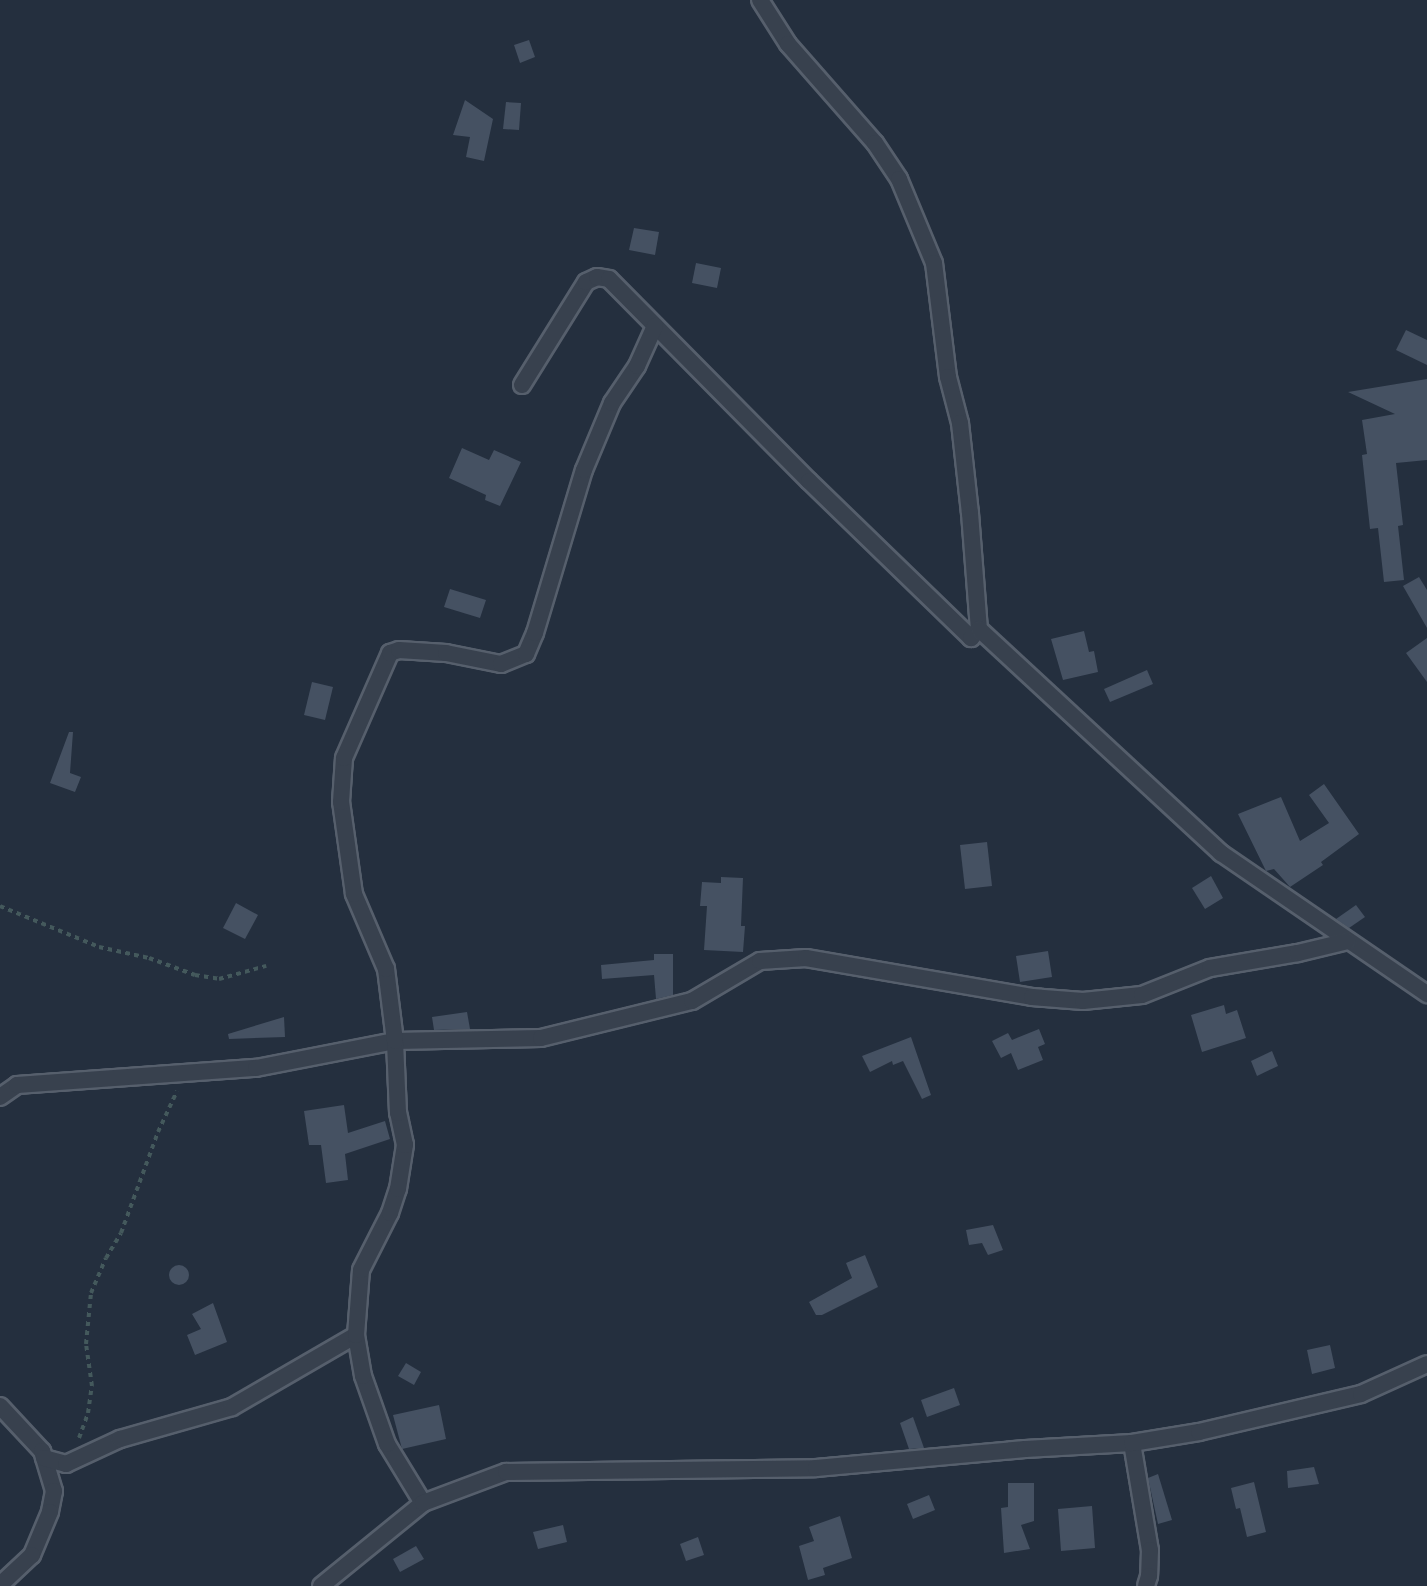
<!DOCTYPE html>
<html>
<head>
<meta charset="utf-8">
<style>
	body { margin:0 }
	#map { position:relative; width:1427px; height:1586px; overflow:hidden; background:#242f3e; font-family:Arial,sans-serif }
	div>[style] { position:absolute }
	.building>* { inset:0; background:#455162 }
	.round { border-radius:50% }
	.path>* { height:4px; margin-top:-2px; transform-origin:0; background:repeating-linear-gradient(90deg,#44595c 0 4.5px,transparent 0 9px) }
	.roads { filter:drop-shadow(2px 0 #565f6c) drop-shadow(-2px 0 #565f6c) drop-shadow(0 2px #565f6c) drop-shadow(0 -2px #565f6c) }
	.street>* { height:16px; margin:-8px; padding:0 8px; transform-origin:8px; border-radius:8px; background:#38414e }
	span { translate:-50% -50%; white-space:nowrap; text-align:center; line-height:1.15; -webkit-text-stroke:4.5px #1d2633; paint-order:stroke }
</style>
</head>
<body>
<div id="map">
	<div class="building">
		<div style="clip-path:polygon(529px 40px,535px 57px,520px 63px,514px 45px)"></div>
		<div style="clip-path:polygon(465px 100px,493px 119px,484px 161px,466px 157px,470px 137px,453px 135px)"></div>
		<div style="clip-path:polygon(506px 102px,521px 103px,519px 130px,503px 129px)"></div>
		<div style="clip-path:polygon(634px 228px,659px 232px,655px 255px,629px 250px)"></div>
		<div style="clip-path:polygon(696px 263px,721px 268px,717px 288px,692px 283px)"></div>
		<div style="clip-path:polygon(1406px 330px,1427px 340px,1427px 365px,1396px 350px)"></div>
		<div style="clip-path:polygon(1427px 379px,1427px 460px,1396px 463px,1403px 525px,1398px 526px,1404px 580px,1384px 582px,1378px 528px,1370px 529px,1362px 455px,1367px 454px,1362px 420px,1395px 414px,1348px 392px)"></div>
		<div style="clip-path:polygon(462px 448px,489px 460px,494px 450px,521px 462px,500px 506px,485px 500px,486px 495px,449px 478px)"></div>
		<div style="clip-path:polygon(1419px 577px,1427px 590px,1427px 628px,1403px 586px)"></div>
		<div style="clip-path:polygon(450px 589px,486px 600px,480px 618px,444px 607px)"></div>
		<div style="clip-path:polygon(1084px 631px,1089px 652px,1094px 651px,1098px 672px,1063px 680px,1051px 639px)"></div>
		<div style="clip-path:polygon(1427px 638px,1427px 682px,1406px 653px)"></div>
		<div style="clip-path:polygon(1147px 670px,1153px 684px,1110px 702px,1104px 689px)"></div>
		<div style="clip-path:polygon(312px 682px,333px 687px,325px 720px,304px 715px)"></div>
		<div style="clip-path:polygon(69px 732px,73px 732px,70px 773px,81px 777px,75px 792px,50px 783px)"></div>
		<div style="clip-path:polygon(1324px 784px,1359px 834px,1321px 862px,1323px 865px,1290px 887px,1274px 869px,1266px 871px,1238px 814px,1281px 797px,1300px 841px,1329px 823px,1309px 795px)"></div>
		<div style="clip-path:polygon(987px 842px,992px 886px,965px 889px,960px 845px)"></div>
		<div style="clip-path:polygon(1211px 876px,1223px 898px,1205px 909px,1192px 888px)"></div>
		<div style="clip-path:polygon(721px 877px,743px 878px,741px 926px,745px 926px,743px 952px,704px 950px,707px 906px,700px 906px,702px 882px,721px 883px)"></div>
		<div style="clip-path:polygon(236px 903px,258px 915px,245px 939px,223px 928px)"></div>
		<div style="clip-path:polygon(1356px 905px,1365px 917px,1349px 928px,1336px 919px)"></div>
		<div style="clip-path:polygon(1048px 951px,1052px 977px,1020px 982px,1016px 956px)"></div>
		<div style="clip-path:polygon(654px 954px,673px 954px,673px 995px,656px 999px,654px 975px,602px 979px,601px 965px,654px 960px)"></div>
		<div style="clip-path:polygon(1224px 1005px,1226px 1014px,1237px 1010px,1246px 1038px,1202px 1052px,1191px 1015px)"></div>
		<div style="clip-path:polygon(467px 1012px,470px 1029px,434px 1030px,432px 1017px)"></div>
		<div style="clip-path:polygon(284px 1017px,285px 1037px,229px 1039px,228px 1034px)"></div>
		<div style="clip-path:polygon(1039px 1029px,1045px 1044px,1038px 1047px,1043px 1060px,1018px 1070px,1011px 1053px,1001px 1058px,992px 1041px,1008px 1033px,1012px 1040px)"></div>
		<div style="clip-path:polygon(911px 1037px,931px 1095px,922px 1099px,903px 1061px,893px 1065px,892px 1061px,870px 1072px,862px 1056px)"></div>
		<div style="clip-path:polygon(1272px 1051px,1278px 1066px,1257px 1076px,1251px 1061px)"></div>
		<div style="clip-path:polygon(344px 1105px,348px 1133px,385px 1121px,390px 1139px,345px 1154px,348px 1180px,326px 1183px,321px 1145px,309px 1145px,304px 1111px)"></div>
		<div style="clip-path:polygon(993px 1225px,1003px 1250px,988px 1255px,982px 1243px,969px 1245px,966px 1230px)"></div>
		<div style="clip-path:polygon(865px 1255px,878px 1287px,822px 1315px,816px 1315px,809px 1302px,852px 1278px,846px 1263px)"></div>
		<div class="round" style="left:169px;top:1265px;width:20px;height:20px"></div>
		<div style="clip-path:polygon(213px 1303px,227px 1342px,195px 1355px,187px 1335px,201px 1329px,192px 1314px)"></div>
		<div style="clip-path:polygon(1330px 1345px,1335px 1368px,1312px 1374px,1307px 1350px)"></div>
		<div style="clip-path:polygon(406px 1363px,421px 1372px,414px 1385px,398px 1376px)"></div>
		<div style="clip-path:polygon(954px 1388px,960px 1405px,927px 1417px,921px 1400px)"></div>
		<div style="clip-path:polygon(439px 1405px,446px 1439px,402px 1449px,393px 1415px)"></div>
		<div style="clip-path:polygon(913px 1417px,924px 1448px,909px 1449px,900px 1423px)"></div>
		<div style="clip-path:polygon(1314px 1467px,1319px 1484px,1288px 1488px,1287px 1471px)"></div>
		<div style="clip-path:polygon(1158px 1474px,1172px 1520px,1158px 1524px,1148px 1478px)"></div>
		<div style="clip-path:polygon(1254px 1482px,1266px 1532px,1247px 1537px,1240px 1508px,1236px 1509px,1231px 1488px)"></div>
		<div style="clip-path:polygon(1008px 1483px,1034px 1483px,1034px 1521px,1021px 1525px,1030px 1549px,1004px 1553px,1001px 1508px,1008px 1507px)"></div>
		<div style="clip-path:polygon(929px 1495px,935px 1510px,913px 1519px,907px 1504px)"></div>
		<div style="clip-path:polygon(1092px 1506px,1095px 1548px,1061px 1551px,1058px 1509px)"></div>
		<div style="clip-path:polygon(840px 1516px,852px 1558px,823px 1568px,825px 1575px,808px 1580px,799px 1546px,814px 1541px,809px 1527px)"></div>
		<div style="clip-path:polygon(563px 1525px,567px 1542px,538px 1549px,533px 1532px)"></div>
		<div style="clip-path:polygon(698px 1537px,704px 1555px,686px 1561px,680px 1544px)"></div>
		<div style="clip-path:polygon(416px 1546px,424px 1559px,400px 1572px,393px 1559px)"></div>
	</div>
	<div class="path">
		<div style="left:0;top:906px;width:107px;rotate:22.5deg"></div>
		<div style="left:99px;top:947px;width:51px;rotate:12.4deg"></div>
		<div style="left:149px;top:958px;width:49px;rotate:20.3deg"></div>
		<div style="left:195px;top:975px;width:24px;rotate:9deg"></div>
		<div style="left:219px;top:979px;width:49px;rotate:-15.5deg"></div>
		<div style="left:79px;top:1438px;width:27px;rotate:-70deg"></div>
		<div style="left:88px;top:1413px;width:27px;rotate:-82deg"></div>
		<div style="left:92px;top:1386px;width:42px;rotate:-98.1deg"></div>
		<div style="left:86px;top:1344px;width:51px;rotate:-84.4deg"></div>
		<div style="left:91px;top:1293px;width:38px;rotate:-67deg"></div>
		<div style="left:106px;top:1258px;width:29px;rotate:-59deg"></div>
		<div style="left:121px;top:1233px;width:108px;rotate:-69.9deg"></div>
		<div style="left:158px;top:1132px;width:45px;rotate:-65.1deg"></div>
	</div>
	<div class="roads">
		<div class="street">
			<div style="left:760px;top:0;width:52px;rotate:57.5deg"></div>
			<div style="left:788px;top:44px;width:132px;rotate:48.7deg"></div>
			<div style="left:875px;top:143px;width:43px;rotate:56.3deg"></div>
			<div style="left:899px;top:179px;width:91px;rotate:67.4deg"></div>
			<div style="left:934px;top:263px;width:115px;rotate:83deg"></div>
			<div style="left:948px;top:377px;width:48px;rotate:75.4deg"></div>
			<div style="left:960px;top:423px;width:91px;rotate:83.7deg"></div>
			<div style="left:970px;top:513px;width:116px;rotate:85.6deg"></div>
			<div style="left:522px;top:385px;width:121px;rotate:-58.1deg"></div>
			<div style="left:586px;top:282px;width:12px;rotate:-24deg"></div>
			<div style="left:597px;top:277px;width:12px;rotate:9deg"></div>
			<div style="left:609px;top:279px;width:284px;rotate:45.3deg"></div>
			<div style="left:809px;top:481px;width:226px;rotate:44.1deg"></div>
			<div style="left:971px;top:638px;width:12px;rotate:-48deg"></div>
			<div style="left:979px;top:629px;width:330px;rotate:42.8deg"></div>
			<div style="left:1221px;top:853px;width:250px;rotate:34.4deg"></div>
			<div style="left:0;top:1097px;width:21px;rotate:-35deg"></div>
			<div style="left:17px;top:1085px;width:240px;rotate:-4.1deg"></div>
			<div style="left:256px;top:1068px;width:142px;rotate:-11deg"></div>
			<div style="left:395px;top:1041px;width:146px;rotate:-1.2deg"></div>
			<div style="left:541px;top:1038px;width:155px;rotate:-13.8deg"></div>
			<div style="left:692px;top:1001px;width:79px;rotate:-30.5deg"></div>
			<div style="left:760px;top:961px;width:46px;rotate:-3.7deg"></div>
			<div style="left:806px;top:958px;width:229px;rotate:9.8deg"></div>
			<div style="left:1032px;top:997px;width:51px;rotate:4.5deg"></div>
			<div style="left:1083px;top:1001px;width:59px;rotate:-5.8deg"></div>
			<div style="left:1142px;top:995px;width:73px;rotate:-21.7deg"></div>
			<div style="left:1210px;top:968px;width:89px;rotate:-9.7deg"></div>
			<div style="left:1298px;top:953px;width:51px;rotate:-13.5deg"></div>
			<div style="left:0;top:1406px;width:62px;rotate:47deg"></div>
			<div style="left:42px;top:1451px;width:42px;rotate:73.3deg"></div>
			<div style="left:54px;top:1491px;width:21px;rotate:101deg"></div>
			<div style="left:50px;top:1512px;width:47px;rotate:112.7deg"></div>
			<div style="left:32px;top:1555px;width:44px;rotate:136.8deg"></div>
			<div style="left:1132px;top:1443px;width:109px;rotate:80.5deg"></div>
			<div style="left:1150px;top:1550px;width:26px;rotate:92deg"></div>
			<div style="left:1149px;top:1576px;width:10px;rotate:107deg"></div>
			<div style="left:44px;top:1458px;width:23px;rotate:15deg"></div>
			<div style="left:66px;top:1464px;width:60px;rotate:-24.8deg"></div>
			<div style="left:120px;top:1439px;width:116px;rotate:-15.9deg"></div>
			<div style="left:232px;top:1407px;width:143px;rotate:-30.1deg"></div>
			<div style="left:423px;top:1503px;width:69px;rotate:-121.4deg"></div>
			<div style="left:387px;top:1444px;width:72px;rotate:-109.4deg"></div>
			<div style="left:363px;top:1376px;width:42px;rotate:-99.7deg"></div>
			<div style="left:356px;top:1335px;width:65px;rotate:-85.6deg"></div>
			<div style="left:361px;top:1270px;width:64px;rotate:-63deg"></div>
			<div style="left:390px;top:1213px;width:25px;rotate:-72deg"></div>
			<div style="left:398px;top:1189px;width:45px;rotate:-81deg"></div>
			<div style="left:405px;top:1145px;width:33px;rotate:-102deg"></div>
			<div style="left:398px;top:1113px;width:72px;rotate:-92.4deg"></div>
			<div style="left:395px;top:1041px;width:73px;rotate:-97.1deg"></div>
			<div style="left:386px;top:969px;width:82px;rotate:-113.1deg"></div>
			<div style="left:354px;top:894px;width:93px;rotate:-98deg"></div>
			<div style="left:341px;top:802px;width:44px;rotate:-86.1deg"></div>
			<div style="left:344px;top:758px;width:115px;rotate:-66.3deg"></div>
			<div style="left:390px;top:653px;width:9px;rotate:-18deg"></div>
			<div style="left:399px;top:650px;width:47px;rotate:3.7deg"></div>
			<div style="left:446px;top:653px;width:56px;rotate:11.3deg"></div>
			<div style="left:501px;top:664px;width:27px;rotate:-22deg"></div>
			<div style="left:526px;top:654px;width:23px;rotate:-67deg"></div>
			<div style="left:535px;top:633px;width:170px;rotate:-73.3deg"></div>
			<div style="left:584px;top:470px;width:73px;rotate:-67.3deg"></div>
			<div style="left:612px;top:403px;width:45px;rotate:-56deg"></div>
			<div style="left:637px;top:366px;width:44px;rotate:-65.8deg"></div>
			<div style="left:321px;top:1586px;width:132px;rotate:-39.1deg"></div>
			<div style="left:423px;top:1503px;width:89px;rotate:-20.5deg"></div>
			<div style="left:506px;top:1472px;width:310px;rotate:-0.7deg"></div>
			<div style="left:816px;top:1468px;width:210px;rotate:-5.2deg"></div>
			<div style="left:1025px;top:1449px;width:107px;rotate:-3.2deg"></div>
			<div style="left:1132px;top:1443px;width:68px;rotate:-9.3deg"></div>
			<div style="left:1199px;top:1432px;width:166px;rotate:-13.2deg"></div>
			<div style="left:1361px;top:1394px;width:72px;rotate:-24.4deg"></div>
		</div>
	</div>
</div>
</body>
</html>
